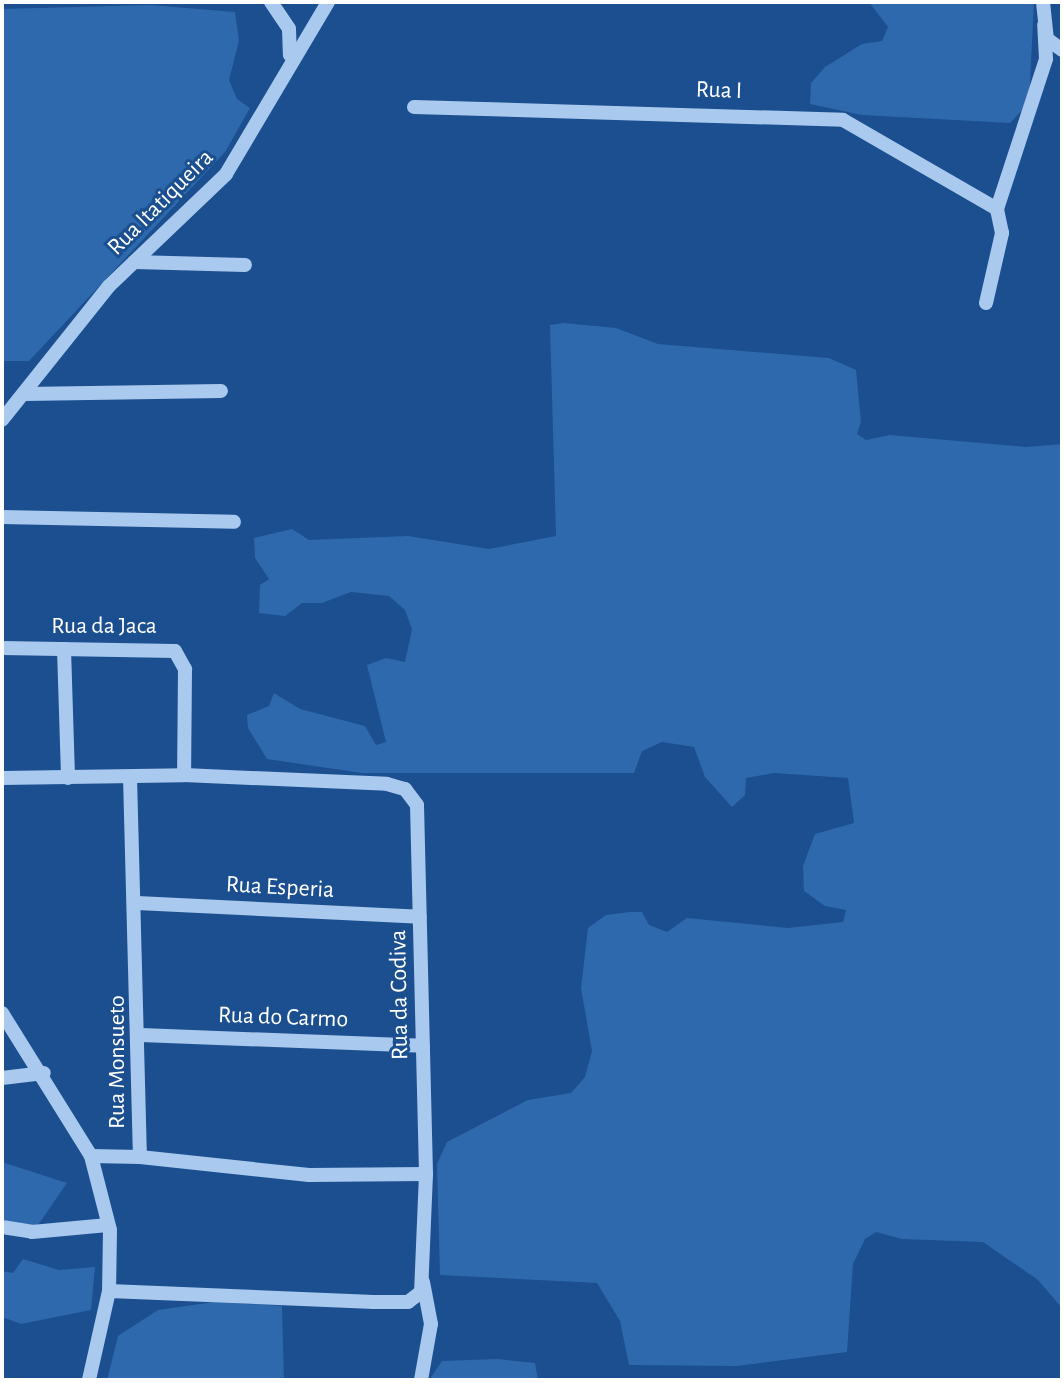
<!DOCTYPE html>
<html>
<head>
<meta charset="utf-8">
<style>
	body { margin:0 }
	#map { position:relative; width:1064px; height:1382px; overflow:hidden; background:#1b4f8f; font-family:"Alegreya Sans",sans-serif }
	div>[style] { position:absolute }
	.green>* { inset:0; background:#2e69ad }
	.minor>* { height:14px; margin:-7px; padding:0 7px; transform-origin:7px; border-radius:7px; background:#a9c9ee }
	span { translate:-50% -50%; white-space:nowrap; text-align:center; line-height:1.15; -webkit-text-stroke:6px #1b4f8f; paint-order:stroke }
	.street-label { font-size:24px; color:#fff }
	.frame { position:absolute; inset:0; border:4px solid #fff; pointer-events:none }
</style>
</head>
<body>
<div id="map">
	<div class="green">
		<div style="clip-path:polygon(869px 2px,1034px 2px,1029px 103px,1010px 123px,862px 115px,810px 104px,811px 83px,825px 67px,862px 44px,882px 41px,888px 27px)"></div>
		<div style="clip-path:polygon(150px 5px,235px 12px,239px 41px,229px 80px,237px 99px,250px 108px,225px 152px,29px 361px,2px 361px,2px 9px)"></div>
		<div style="clip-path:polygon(564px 323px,616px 328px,658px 344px,829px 358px,856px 370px,861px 422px,857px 434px,866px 440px,890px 435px,1026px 447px,1062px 444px,1062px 1308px,1038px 1280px,983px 1242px,902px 1239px,876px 1232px,865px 1239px,853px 1264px,847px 1352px,737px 1366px,629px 1365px,620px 1321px,597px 1283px,440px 1275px,437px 1164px,447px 1142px,528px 1100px,571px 1093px,585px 1077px,592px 1051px,581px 988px,588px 928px,606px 915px,630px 912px,642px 912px,649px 925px,667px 932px,687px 918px,788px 928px,843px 922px,846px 910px,825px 906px,804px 891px,803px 866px,815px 834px,854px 823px,848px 778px,774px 773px,746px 778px,745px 795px,732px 807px,705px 777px,694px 747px,662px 742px,642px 751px,634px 773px,362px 773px,267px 759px,248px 728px,247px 715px,269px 706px,274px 693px,300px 709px,365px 726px,376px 745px,386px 742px,367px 665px,386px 658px,405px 662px,412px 629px,405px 610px,389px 596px,351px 592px,322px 603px,302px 603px,285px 616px,259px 613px,260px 585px,269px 579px,255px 558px,254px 538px,292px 529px,309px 540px,408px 536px,489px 549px,556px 536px,550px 325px)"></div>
		<div style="clip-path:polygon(2px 1162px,67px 1183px,38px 1225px,9px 1227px,2px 1217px)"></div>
		<div style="clip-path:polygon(23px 1259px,59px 1270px,95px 1267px,91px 1310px,21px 1324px,2px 1317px,2px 1271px,13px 1273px)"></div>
		<div style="clip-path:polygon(214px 1302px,282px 1306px,284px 1380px,107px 1380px,118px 1336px,158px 1310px)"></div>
		<div style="clip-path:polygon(497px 1359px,535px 1363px,538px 1380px,429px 1380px,442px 1361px)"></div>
	</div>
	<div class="minor">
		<div style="left:271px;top:2px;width:32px;rotate:56deg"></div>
		<div style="left:289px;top:29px;width:26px;rotate:88deg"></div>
		<div style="left:1043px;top:2px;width:37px;rotate:84deg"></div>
		<div style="left:1047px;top:39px;width:19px;rotate:36deg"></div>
		<div style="left:414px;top:107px;width:429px;rotate:1.7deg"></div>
		<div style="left:843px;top:120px;width:178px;rotate:30deg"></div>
		<div style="left:134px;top:262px;width:111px;rotate:1.5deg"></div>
		<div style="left:986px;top:303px;width:72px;rotate:-77.1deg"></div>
		<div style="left:1002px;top:233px;width:25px;rotate:-102deg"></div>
		<div style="left:997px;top:209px;width:158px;rotate:-71.9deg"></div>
		<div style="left:1046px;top:59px;width:34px;rotate:-93deg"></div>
		<div style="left:24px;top:394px;width:197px;rotate:-0.9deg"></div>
		<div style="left:2px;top:420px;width:171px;rotate:-51.4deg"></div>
		<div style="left:109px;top:286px;width:162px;rotate:-43.7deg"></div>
		<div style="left:226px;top:174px;width:200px;rotate:-59.3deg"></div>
		<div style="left:2px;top:517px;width:232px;rotate:1.2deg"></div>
		<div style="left:2px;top:648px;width:173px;rotate:1deg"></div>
		<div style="left:175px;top:651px;width:21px;rotate:61deg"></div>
		<div style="left:185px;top:669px;width:106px;rotate:90.5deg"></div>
		<div style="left:64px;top:649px;width:129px;rotate:88.2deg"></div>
		<div style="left:130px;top:777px;width:380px;rotate:88.5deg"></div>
		<div style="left:140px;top:1157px;width:170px;rotate:6.1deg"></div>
		<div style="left:309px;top:1175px;width:117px;rotate:-0.5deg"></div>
		<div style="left:2px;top:778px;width:182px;rotate:-0.9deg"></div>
		<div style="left:184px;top:775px;width:203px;rotate:2.5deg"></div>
		<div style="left:387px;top:784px;width:19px;rotate:16deg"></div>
		<div style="left:405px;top:789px;width:20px;rotate:53deg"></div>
		<div style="left:417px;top:805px;width:369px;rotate:88.6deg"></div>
		<div style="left:426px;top:1174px;width:118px;rotate:92.4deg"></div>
		<div style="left:421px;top:1292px;width:16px;rotate:142deg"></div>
		<div style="left:408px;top:1302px;width:34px;rotate:180deg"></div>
		<div style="left:374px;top:1302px;width:265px;rotate:-177.6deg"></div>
		<div style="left:137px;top:903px;width:283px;rotate:2.8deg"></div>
		<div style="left:2px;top:1013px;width:168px;rotate:58.1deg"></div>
		<div style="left:91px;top:1156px;width:76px;rotate:75.6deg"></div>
		<div style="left:110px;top:1230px;width:61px;rotate:90.9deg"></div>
		<div style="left:109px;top:1291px;width:91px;rotate:102.7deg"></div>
		<div style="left:141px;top:1035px;width:282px;rotate:2.2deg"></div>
		<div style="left:2px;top:1078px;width:42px;rotate:-6.8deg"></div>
		<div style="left:91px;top:1156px;width:49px;rotate:1.2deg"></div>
		<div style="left:2px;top:1227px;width:30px;rotate:9deg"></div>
		<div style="left:32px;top:1232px;width:76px;rotate:-5.3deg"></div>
		<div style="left:421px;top:1380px;width:57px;rotate:-79.9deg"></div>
		<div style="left:431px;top:1324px;width:43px;rotate:-100.8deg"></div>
	</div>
	<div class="street-label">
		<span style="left:719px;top:91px;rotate:2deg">Rua I</span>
		<span style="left:161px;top:203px;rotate:-45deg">Rua Itatiqueira</span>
		<span style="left:104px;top:627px">Rua da Jaca</span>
		<span style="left:280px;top:888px;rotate:3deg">Rua Esperia</span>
		<span style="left:400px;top:995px;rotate:-91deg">Rua da Codiva</span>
		<span style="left:283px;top:1018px;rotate:2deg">Rua do Carmo</span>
		<span style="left:118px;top:1062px;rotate:-90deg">Rua Monsueto</span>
	</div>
	<div class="frame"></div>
</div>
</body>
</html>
